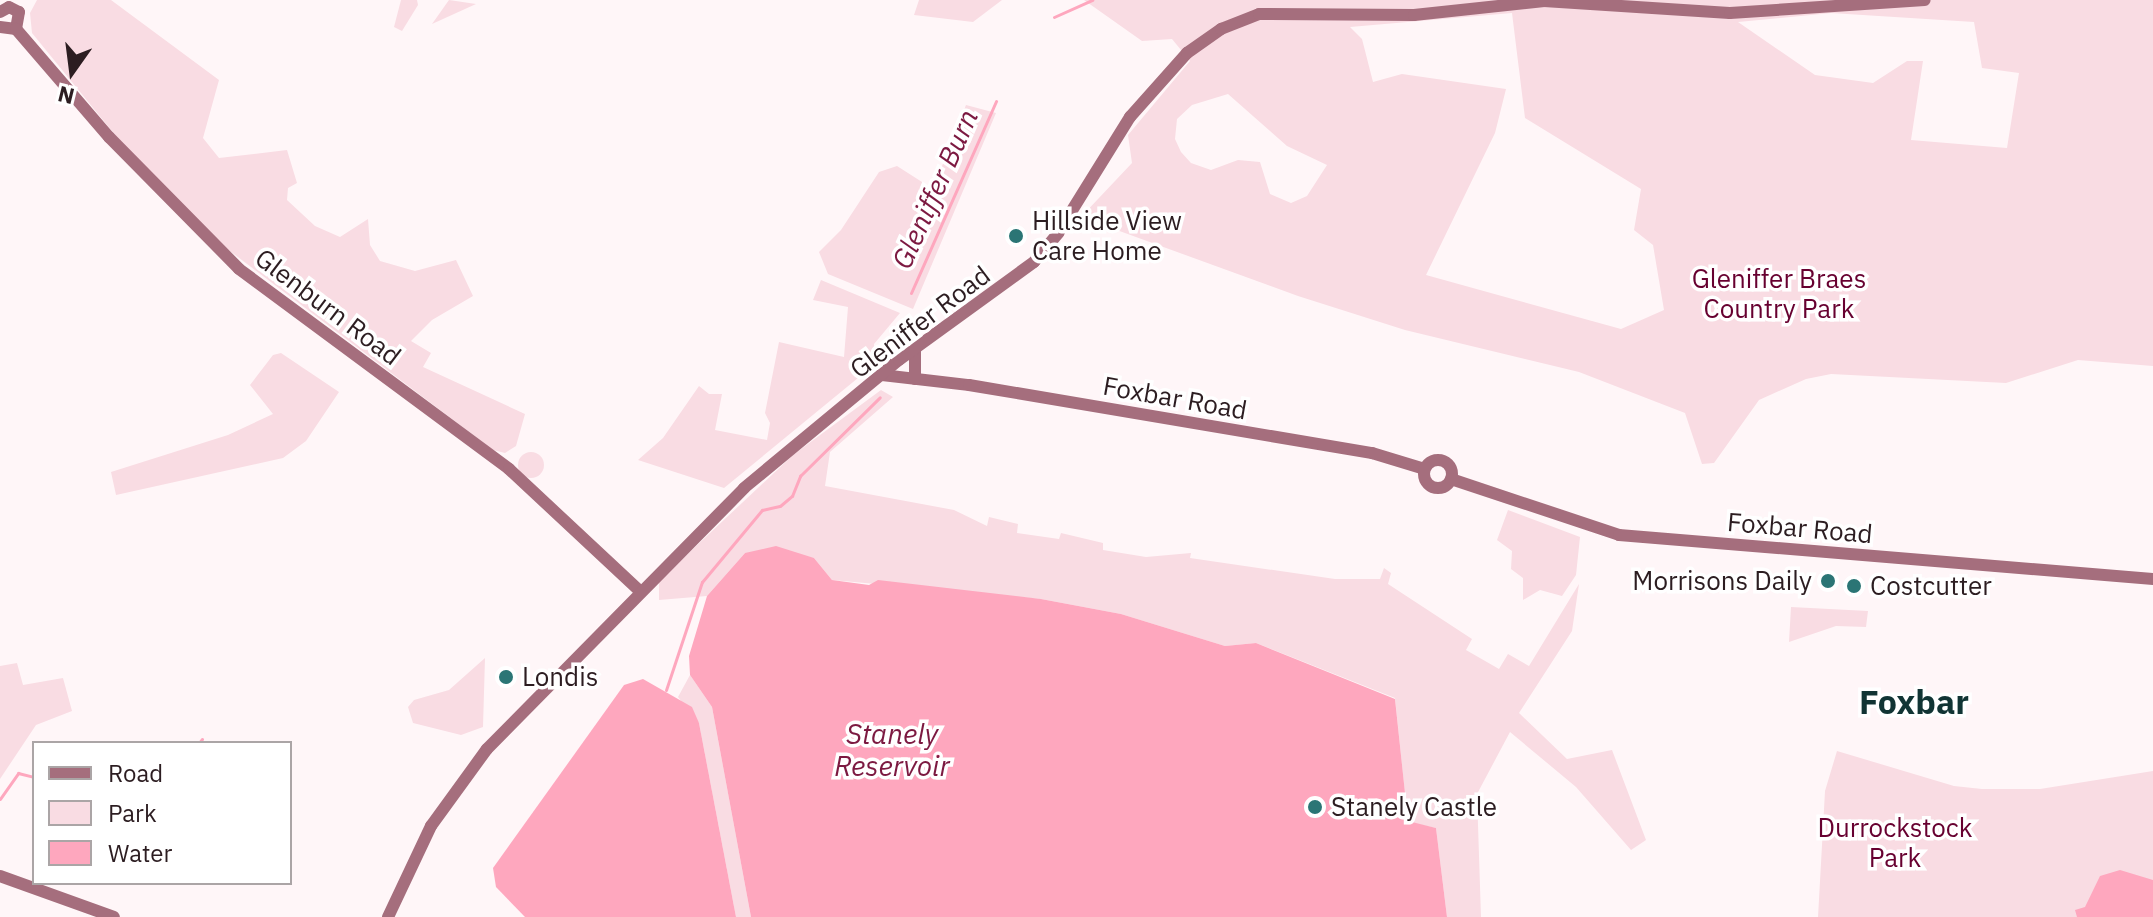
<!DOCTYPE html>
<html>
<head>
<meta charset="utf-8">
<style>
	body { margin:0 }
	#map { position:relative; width:2153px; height:917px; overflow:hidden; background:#fff6f8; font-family:"IBM Plex Sans",sans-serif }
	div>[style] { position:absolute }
	.green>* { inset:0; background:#f9dce3 }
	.round { border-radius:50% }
	.water>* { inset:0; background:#fea7be }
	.stream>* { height:3px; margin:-1.5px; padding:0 1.5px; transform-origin:1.5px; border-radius:1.5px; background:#fea7be }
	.secondary>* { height:12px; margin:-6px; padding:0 6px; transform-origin:6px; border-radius:6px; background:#a56e7d }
	.secondary>.ring { margin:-6px; padding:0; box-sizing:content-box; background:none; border:12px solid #a56e7d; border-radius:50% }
	.dots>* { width:22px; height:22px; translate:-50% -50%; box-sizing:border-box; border:4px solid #fff; border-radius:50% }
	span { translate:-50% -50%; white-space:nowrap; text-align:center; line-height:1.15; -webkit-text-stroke:7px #fff; paint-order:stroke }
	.poi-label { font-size:26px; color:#2c1d21 }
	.left { translate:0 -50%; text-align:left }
	.right { translate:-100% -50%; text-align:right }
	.park-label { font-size:26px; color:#670030 }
	.street-label { font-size:26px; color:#2c1d21 }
	.water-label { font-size:28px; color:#7c1941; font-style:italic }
	.district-label { font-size:34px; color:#113434; font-weight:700 }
	.legend { position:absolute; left:32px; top:741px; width:260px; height:144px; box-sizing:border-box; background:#fff; border:2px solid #aba5a6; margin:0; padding:10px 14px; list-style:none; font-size:24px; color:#2c1d21 }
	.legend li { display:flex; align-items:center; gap:16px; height:40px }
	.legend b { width:40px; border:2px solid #aba5a6 }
	.north { position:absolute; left:32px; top:32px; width:80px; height:80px; -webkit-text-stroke:6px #fff; paint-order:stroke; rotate:194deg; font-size:22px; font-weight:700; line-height:32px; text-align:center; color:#2c1d21 }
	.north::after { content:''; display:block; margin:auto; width:28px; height:36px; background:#2c1d21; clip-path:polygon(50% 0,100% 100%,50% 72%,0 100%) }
</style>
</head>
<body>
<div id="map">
	<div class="green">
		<div style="clip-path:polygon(37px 0,111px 0,219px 80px,203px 138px,219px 158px,287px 150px,297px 183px,288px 188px,287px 200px,315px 226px,340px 237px,368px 219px,370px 245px,380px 261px,415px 271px,456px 260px,473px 296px,432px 320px,411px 341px,431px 353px,423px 367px,525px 414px,516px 446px,505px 453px,493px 450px,218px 242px,129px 152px,32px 33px,30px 13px)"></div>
		<div style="clip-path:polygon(401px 0,417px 0,418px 5px,402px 31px,394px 27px)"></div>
		<div style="clip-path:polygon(449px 0,476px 4px,432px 24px)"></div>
		<div style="clip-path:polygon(919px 0,1002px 0,973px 22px,914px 15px)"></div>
		<div style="clip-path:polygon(evenodd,1084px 0,2153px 0,2153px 366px,2078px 360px,2006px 383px,1831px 374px,1806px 379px,1759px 400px,1714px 463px,1702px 464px,1685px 413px,1579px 372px,1405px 330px,1298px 296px,1081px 217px,1132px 163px,1128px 135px,1190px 61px,1172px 39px,1142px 41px,1084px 0,1512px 13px,1525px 118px,1641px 189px,1634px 230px,1653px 245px,1664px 310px,1621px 329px,1426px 275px,1495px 133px,1506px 89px,1402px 74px,1373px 82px,1362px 39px,1350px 27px,1512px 13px,1084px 0,1831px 13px,1974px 22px,1982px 68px,2019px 73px,2007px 148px,1911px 140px,1923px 61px,1907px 61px,1873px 83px,1815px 75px,1738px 22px,1831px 13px,1084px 0,1228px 94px,1287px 146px,1327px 165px,1307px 196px,1291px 203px,1270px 194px,1260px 162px,1238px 160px,1211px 170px,1191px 163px,1181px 152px,1175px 139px,1177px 119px,1192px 105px,1228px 94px)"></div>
		<div style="clip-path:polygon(966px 105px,996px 113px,913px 309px,828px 274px,819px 252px,841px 230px,879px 172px,897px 166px,933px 189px)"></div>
		<div style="clip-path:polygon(821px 280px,900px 313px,874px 344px,875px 364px,724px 488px,638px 460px,663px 438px,699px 386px,709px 394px,722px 394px,715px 430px,767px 440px,770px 423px,765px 413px,779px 342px,844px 357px,848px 307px,813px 300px)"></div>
		<div style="clip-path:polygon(281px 353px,339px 392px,306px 441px,283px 458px,116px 495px,111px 472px,228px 435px,273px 414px,250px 385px,273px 355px)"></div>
		<div style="clip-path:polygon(881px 390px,893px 397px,830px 452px,825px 486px,954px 510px,987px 526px,989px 517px,1018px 524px,1017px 533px,1059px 539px,1061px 533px,1103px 543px,1103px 550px,1146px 557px,1191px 553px,1190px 558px,1335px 579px,1380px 579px,1384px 568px,1391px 573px,1388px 584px,1472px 639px,1466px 650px,1499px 669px,1508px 654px,1529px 666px,1579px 584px,1572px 631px,1519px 713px,1567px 759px,1612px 750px,1646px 840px,1631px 850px,1576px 787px,1510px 732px,1477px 794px,1481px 917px,1447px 917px,1436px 828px,1408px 822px,1395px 698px,1256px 643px,1225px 646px,1121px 614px,1041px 599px,832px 580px,814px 558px,745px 553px,707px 596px,659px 600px,659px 581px,793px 455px)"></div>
		<div class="round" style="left:518px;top:452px;width:26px;height:26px"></div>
		<div style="clip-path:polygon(1508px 510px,1580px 537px,1576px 575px,1562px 596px,1540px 590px,1523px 600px,1523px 578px,1511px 569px,1512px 551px,1497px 540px)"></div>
		<div style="clip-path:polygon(1791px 607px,1868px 611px,1866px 627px,1836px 626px,1789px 642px)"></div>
		<div style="clip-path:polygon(485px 658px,483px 727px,461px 735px,413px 723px,408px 707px,414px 700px,449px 690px)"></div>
		<div style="clip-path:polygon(17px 663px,23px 685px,63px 678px,72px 711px,36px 725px,0 779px,0 666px)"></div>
		<div style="clip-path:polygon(690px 675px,712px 707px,751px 917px,736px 917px,699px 723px,678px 697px)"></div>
		<div style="clip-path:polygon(1837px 751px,1954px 786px,1982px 789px,2040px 789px,2153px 771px,2153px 917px,1818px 917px,1825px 791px)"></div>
	</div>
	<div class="water">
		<div style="clip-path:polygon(776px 546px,814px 558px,832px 580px,869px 585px,878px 580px,1041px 599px,1121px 614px,1225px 646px,1256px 643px,1395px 699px,1408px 821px,1436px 828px,1447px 917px,751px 917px,712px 707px,690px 675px,689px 656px,707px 596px,745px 553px)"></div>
		<div style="clip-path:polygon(643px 679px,692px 707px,699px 723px,736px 917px,525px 917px,496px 887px,493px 868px,624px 685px)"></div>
		<div style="clip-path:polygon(2120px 870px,2153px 880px,2153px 917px,2077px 917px,2075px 910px,2085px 907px,2100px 876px)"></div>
	</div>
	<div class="stream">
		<div style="left:1054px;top:17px;width:42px;rotate:-24.1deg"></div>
		<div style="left:911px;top:293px;width:210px;rotate:-66.1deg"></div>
		<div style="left:666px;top:690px;width:114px;rotate:-71.6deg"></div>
		<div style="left:702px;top:582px;width:94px;rotate:-50.2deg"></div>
		<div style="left:762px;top:510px;width:18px;rotate:-13deg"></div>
		<div style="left:780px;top:506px;width:16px;rotate:-40deg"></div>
		<div style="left:792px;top:496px;width:22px;rotate:-68deg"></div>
		<div style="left:800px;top:476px;width:112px;rotate:-44.6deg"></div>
		<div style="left:199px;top:743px;width:5px;rotate:-53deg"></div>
		<div style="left:0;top:799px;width:32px;rotate:-55deg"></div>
		<div style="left:18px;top:773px;width:16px;rotate:14deg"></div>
	</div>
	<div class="secondary">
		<div style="left:0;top:12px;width:10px;rotate:-29deg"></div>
		<div style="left:9px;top:7px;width:11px;rotate:27deg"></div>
		<div style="left:19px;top:12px;width:17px;rotate:100deg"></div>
		<div style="left:0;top:27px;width:16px;rotate:7deg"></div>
		<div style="left:16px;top:29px;width:143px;rotate:49.3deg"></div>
		<div style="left:109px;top:137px;width:185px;rotate:45.4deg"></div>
		<div style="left:239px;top:269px;width:336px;rotate:36.5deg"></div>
		<div style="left:509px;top:469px;width:179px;rotate:43deg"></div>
		<div style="left:882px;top:375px;width:88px;rotate:6.6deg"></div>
		<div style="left:969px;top:385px;width:409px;rotate:9.6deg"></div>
		<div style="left:1372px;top:453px;width:55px;rotate:16.8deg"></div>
		<div style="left:915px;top:379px;width:31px;rotate:-90deg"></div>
		<div class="ring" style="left:1424px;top:460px;width:16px;height:16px"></div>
		<div style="left:1451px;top:479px;width:177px;rotate:18.4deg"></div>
		<div style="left:1619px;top:535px;width:536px;rotate:4.71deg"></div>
		<div style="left:0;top:876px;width:121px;rotate:19.8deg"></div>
		<div style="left:388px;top:917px;width:101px;rotate:-64.7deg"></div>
		<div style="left:431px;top:826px;width:95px;rotate:-54deg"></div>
		<div style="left:487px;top:749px;width:366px;rotate:-45.4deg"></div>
		<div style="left:744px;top:488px;width:201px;rotate:-39.6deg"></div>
		<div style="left:899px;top:360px;width:167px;rotate:-36deg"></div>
		<div style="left:1034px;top:262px;width:38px;rotate:-50deg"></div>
		<div style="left:1058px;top:233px;width:137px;rotate:-58.2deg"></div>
		<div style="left:1130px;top:117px;width:86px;rotate:-48.3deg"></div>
		<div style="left:1187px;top:53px;width:42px;rotate:-35.2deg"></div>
		<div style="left:1221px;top:29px;width:41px;rotate:-21.5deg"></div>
		<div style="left:1259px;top:14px;width:155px;rotate:0.4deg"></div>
		<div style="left:1414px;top:15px;width:131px;rotate:-6.1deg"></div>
		<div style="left:1544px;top:1px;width:186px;rotate:3.7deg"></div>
		<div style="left:1730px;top:13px;width:195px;rotate:-3.8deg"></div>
	</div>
	<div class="dots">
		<div style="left:1016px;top:236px;background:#2b7575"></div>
		<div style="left:1828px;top:581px;background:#2b7575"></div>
		<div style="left:1854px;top:586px;background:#2b7575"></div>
		<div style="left:506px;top:677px;background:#2b7575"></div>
		<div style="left:1315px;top:807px;background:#2b7575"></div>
	</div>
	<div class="poi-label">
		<span class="left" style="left:1032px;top:236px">Hillside View<br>Care Home</span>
		<span class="right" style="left:1812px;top:581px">Morrisons Daily</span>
		<span class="left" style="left:1870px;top:586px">Costcutter</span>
		<span class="left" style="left:522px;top:677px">Londis</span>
		<span class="left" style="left:1331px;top:807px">Stanely Castle</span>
	</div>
	<div class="park-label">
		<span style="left:1779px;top:294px">Gleniffer Braes<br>Country Park</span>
		<span style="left:1895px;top:843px">Durrockstock<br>Park</span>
	</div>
	<div class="street-label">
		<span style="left:328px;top:307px;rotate:37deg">Glenburn Road</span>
		<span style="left:920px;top:322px;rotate:-37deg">Gleniffer Road</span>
		<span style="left:1175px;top:398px;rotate:10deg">Foxbar Road</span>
		<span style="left:1800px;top:528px;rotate:5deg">Foxbar Road</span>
	</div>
	<div class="water-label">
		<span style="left:935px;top:189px;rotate:-66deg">Gleniffer Burn</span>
		<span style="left:892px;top:750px">Stanely<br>Reservoir</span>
	</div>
	<div class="district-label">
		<span style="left:1914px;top:702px">Foxbar</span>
	</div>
	<ul class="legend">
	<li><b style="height:10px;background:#a56e7d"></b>Road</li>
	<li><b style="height:22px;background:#f9dce3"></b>Park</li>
	<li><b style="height:22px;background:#fea7be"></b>Water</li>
	</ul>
	<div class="north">N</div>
</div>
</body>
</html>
